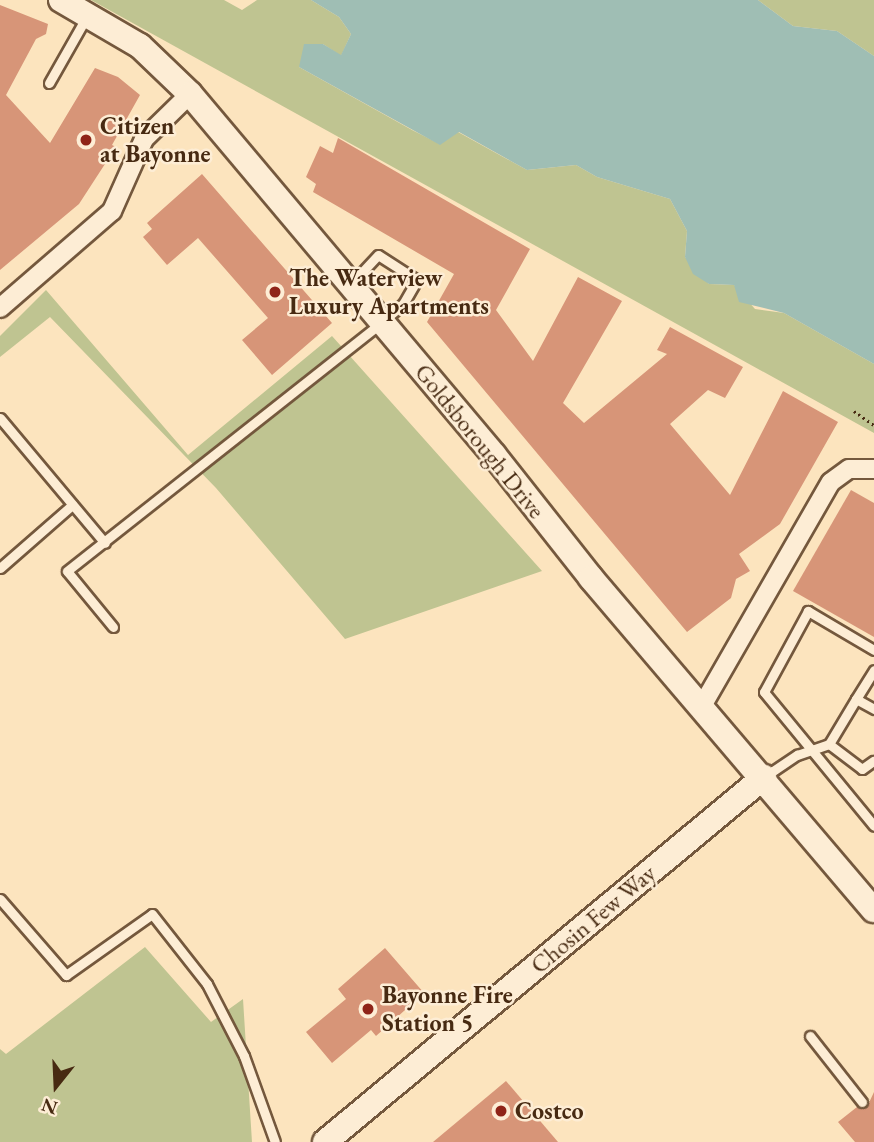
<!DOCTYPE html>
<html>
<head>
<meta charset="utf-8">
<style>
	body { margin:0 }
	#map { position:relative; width:874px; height:1142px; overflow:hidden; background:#fce4be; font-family:"EB Garamond",serif }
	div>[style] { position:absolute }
	.green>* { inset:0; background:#bfc491 }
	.water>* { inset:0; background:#9fbeb4 }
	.building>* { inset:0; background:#d79578 }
	.path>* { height:2.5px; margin-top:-1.25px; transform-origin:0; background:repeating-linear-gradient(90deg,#472a12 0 2px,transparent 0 5.5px) }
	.roads { filter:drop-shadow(2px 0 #74583d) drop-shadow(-2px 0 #74583d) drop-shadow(0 2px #74583d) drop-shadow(0 -2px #74583d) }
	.lane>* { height:9px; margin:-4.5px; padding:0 4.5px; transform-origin:4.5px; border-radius:4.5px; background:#fdedd5 }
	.street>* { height:18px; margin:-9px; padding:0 9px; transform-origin:9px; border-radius:9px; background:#fdedd5 }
	.secondary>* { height:24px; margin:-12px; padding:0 12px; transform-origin:12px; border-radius:12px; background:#fdedd5 }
	.dots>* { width:19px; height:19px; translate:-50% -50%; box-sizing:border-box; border:4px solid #fdedd5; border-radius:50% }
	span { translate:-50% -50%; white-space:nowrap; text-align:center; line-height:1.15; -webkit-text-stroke:5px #fdedd5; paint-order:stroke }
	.poi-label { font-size:24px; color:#472a12; font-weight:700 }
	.left { translate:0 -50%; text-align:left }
	.street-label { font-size:24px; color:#472a12 }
	.north { position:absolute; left:21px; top:1051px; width:70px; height:70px; -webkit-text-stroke:5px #fdedd5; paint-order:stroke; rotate:198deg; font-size:19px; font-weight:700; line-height:28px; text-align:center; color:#472a12 }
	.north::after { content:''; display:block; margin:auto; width:24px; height:32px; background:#472a12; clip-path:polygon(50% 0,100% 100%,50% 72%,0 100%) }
</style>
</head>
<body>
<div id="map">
	<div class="green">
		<div style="clip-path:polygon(91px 0,224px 0,242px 10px,257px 0,311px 0,339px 17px,351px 34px,341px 56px,323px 44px,299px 67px,412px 130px,440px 144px,458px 132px,527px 170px,576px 165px,597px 177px,670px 199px,687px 231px,685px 257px,709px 284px,734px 285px,755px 309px,784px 313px,874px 364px,874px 433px)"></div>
		<div style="clip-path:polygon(758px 0,874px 0,874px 56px,837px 31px,793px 26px)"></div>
		<div style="clip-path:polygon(46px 290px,188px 455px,332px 336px,542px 571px,345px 639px,216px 488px,50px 317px,0 357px,0 336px)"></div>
		<div style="clip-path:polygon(145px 947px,211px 1022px,243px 999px,252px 1142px,0 1142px,0 1049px,6px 1054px)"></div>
	</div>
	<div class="water">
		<div style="clip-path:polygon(311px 0,758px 0,793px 26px,837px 31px,874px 56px,874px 364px,784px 313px,739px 302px,734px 285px,709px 284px,693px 274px,685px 257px,687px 231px,670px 199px,597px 177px,576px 165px,527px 170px,459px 132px,440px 145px,299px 67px,304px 44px,323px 44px,341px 55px,351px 34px,339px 17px)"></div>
	</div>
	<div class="building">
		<div style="clip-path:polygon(0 5px,48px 24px,46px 34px,36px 39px,6px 95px,50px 143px,95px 68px,118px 77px,140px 95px,112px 145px,116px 147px,79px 204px,0 270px)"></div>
		<div style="clip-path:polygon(338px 138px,530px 249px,496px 310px,533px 361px,578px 277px,622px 301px,563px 403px,584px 423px,667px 354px,657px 350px,670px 327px,743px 367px,725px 398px,708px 390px,670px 424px,730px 495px,783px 391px,838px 422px,780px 524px,739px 554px,750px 571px,736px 579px,731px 598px,687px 632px,427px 322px,454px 274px,313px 192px,316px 184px,306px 177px,320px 146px,333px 153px)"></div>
		<div style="clip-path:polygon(202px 174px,332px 323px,272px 375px,242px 340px,268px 318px,198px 238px,167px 265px,143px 237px,152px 229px,147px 223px)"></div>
		<div style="clip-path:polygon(851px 490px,874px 503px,874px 637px,793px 591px)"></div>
		<div style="clip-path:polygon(385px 948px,424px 993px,376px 1036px,371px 1030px,332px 1063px,306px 1032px,346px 999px,338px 989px)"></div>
		<div style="clip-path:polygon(506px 1081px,558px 1142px,433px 1142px)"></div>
		<div style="clip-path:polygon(874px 1092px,874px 1142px,855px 1142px,838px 1122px,857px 1107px,867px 1107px)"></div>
	</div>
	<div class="path">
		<div style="left:854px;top:411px;width:24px;rotate:35deg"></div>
	</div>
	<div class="roads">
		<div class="lane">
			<div style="left:49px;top:83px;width:77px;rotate:-60.4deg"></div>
			<div style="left:0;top:418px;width:163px;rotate:50deg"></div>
			<div style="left:0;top:568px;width:96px;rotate:-41.2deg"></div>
			<div style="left:113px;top:627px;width:72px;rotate:-129.4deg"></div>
			<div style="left:67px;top:571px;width:402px;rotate:-38.3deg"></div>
			<div style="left:382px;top:322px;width:28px;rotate:-41deg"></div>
			<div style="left:403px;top:304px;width:28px;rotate:-60deg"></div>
			<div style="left:417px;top:280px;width:46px;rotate:-147.3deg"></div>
			<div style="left:378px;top:255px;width:38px;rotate:133deg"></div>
			<div style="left:874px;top:650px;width:77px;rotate:-149.4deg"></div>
			<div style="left:808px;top:611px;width:92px;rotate:118.5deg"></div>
			<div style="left:764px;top:692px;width:173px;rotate:50.6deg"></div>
			<div style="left:856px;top:699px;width:34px;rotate:-58deg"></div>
			<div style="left:829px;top:744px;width:41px;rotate:37.1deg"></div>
			<div style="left:862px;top:769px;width:14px;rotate:-36deg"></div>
			<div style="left:764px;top:777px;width:40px;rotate:-34deg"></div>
			<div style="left:797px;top:755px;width:34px;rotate:-19deg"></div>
			<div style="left:829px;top:744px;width:52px;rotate:-59deg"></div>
			<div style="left:856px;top:699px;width:21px;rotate:29deg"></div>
			<div style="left:0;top:899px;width:101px;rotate:49deg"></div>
			<div style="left:66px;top:975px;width:105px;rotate:-35.3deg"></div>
			<div style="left:152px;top:914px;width:89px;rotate:51.8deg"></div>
			<div style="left:207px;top:984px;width:81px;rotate:62.8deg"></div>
			<div style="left:244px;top:1056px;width:91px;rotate:70.2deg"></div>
			<div style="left:810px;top:1036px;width:84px;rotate:51.8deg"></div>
		</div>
		<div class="street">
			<div style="left:0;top:308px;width:148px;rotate:-40.9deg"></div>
			<div style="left:112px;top:211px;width:79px;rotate:-66deg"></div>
			<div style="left:144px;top:139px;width:64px;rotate:-44.4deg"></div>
			<div style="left:702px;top:706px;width:258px;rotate:-60.1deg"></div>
			<div style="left:831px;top:482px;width:22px;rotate:-36deg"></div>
			<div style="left:849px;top:469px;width:25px"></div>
		</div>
		<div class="secondary">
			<div style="left:61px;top:0;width:91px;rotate:30.2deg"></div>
			<div style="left:140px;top:46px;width:69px;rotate:43.8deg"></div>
			<div style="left:190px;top:94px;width:472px;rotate:49.9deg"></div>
			<div style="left:494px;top:455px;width:157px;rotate:51.7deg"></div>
			<div style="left:591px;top:578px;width:436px;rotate:49.6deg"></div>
			<div style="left:325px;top:1142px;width:571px;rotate:-39.74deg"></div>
		</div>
	</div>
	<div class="dots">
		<div style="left:86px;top:140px;background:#8f2418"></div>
		<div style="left:275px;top:292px;background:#8f2418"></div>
		<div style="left:368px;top:1009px;background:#8f2418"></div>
		<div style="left:501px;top:1111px;background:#8f2418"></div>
	</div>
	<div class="poi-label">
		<span class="left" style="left:100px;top:140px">Citizen<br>at Bayonne</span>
		<span class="left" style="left:289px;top:292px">The Waterview<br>Luxury Apartments</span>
		<span class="left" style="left:382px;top:1009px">Bayonne Fire<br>Station 5</span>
		<span class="left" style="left:515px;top:1111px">Costco</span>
	</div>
	<div class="street-label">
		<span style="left:480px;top:441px;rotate:51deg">Goldsborough Drive</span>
		<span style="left:593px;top:919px;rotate:-40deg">Chosin Few Way</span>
	</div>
	<div class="north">N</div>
</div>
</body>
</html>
